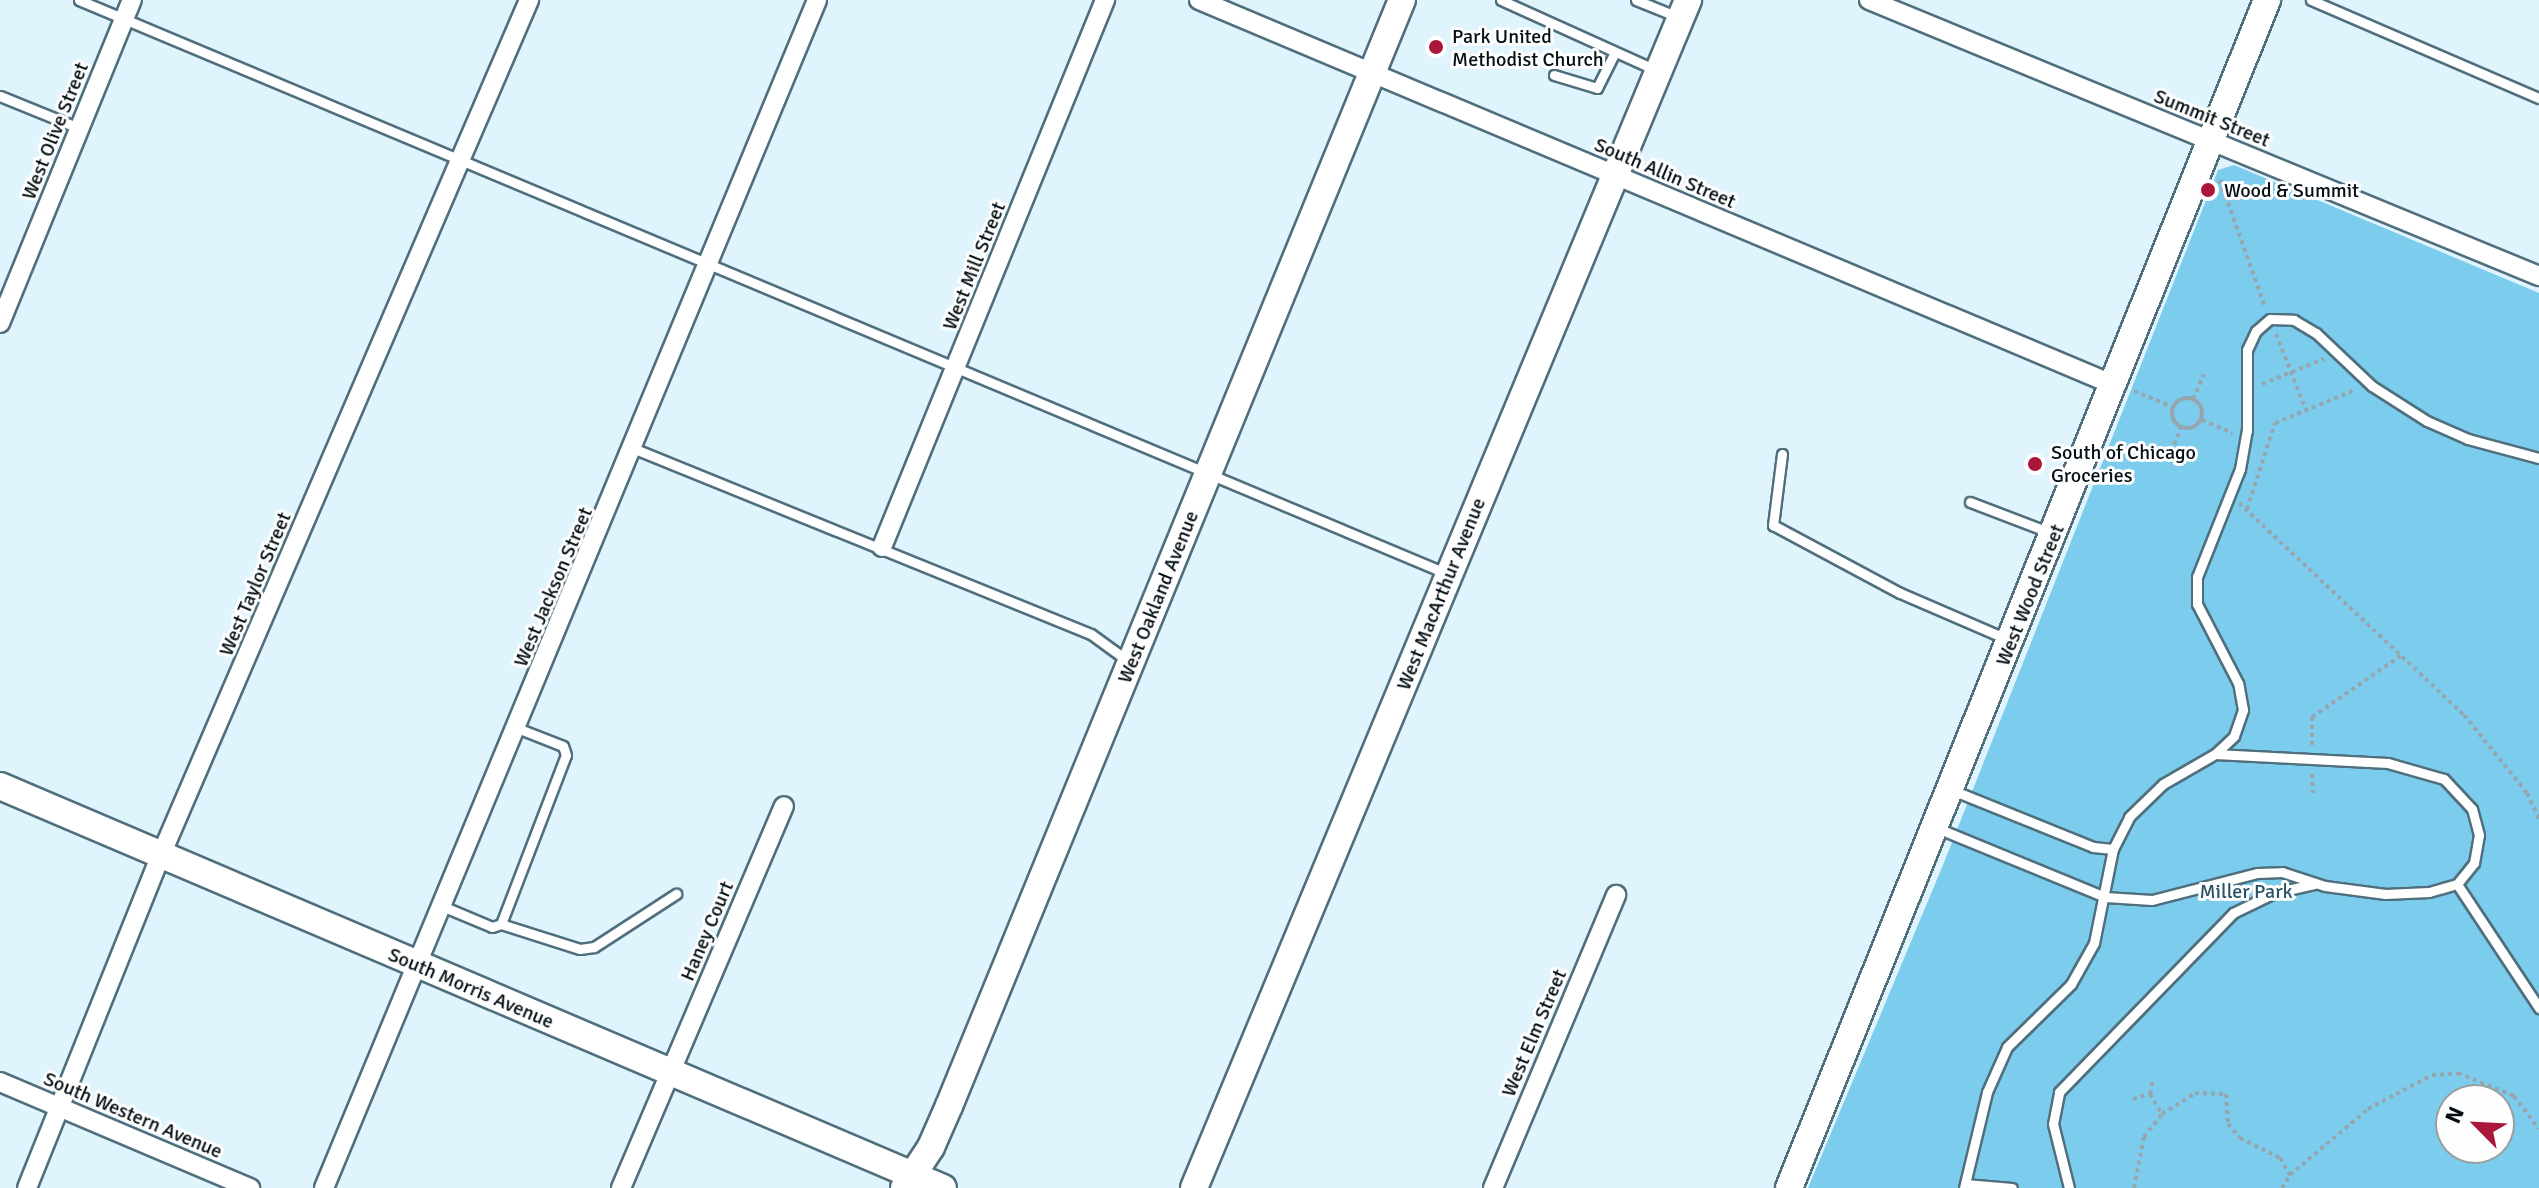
<!DOCTYPE html>
<html>
<head>
<meta charset="utf-8">
<style>
	body { margin:0 }
	#map { position:relative; width:2539px; height:1188px; overflow:hidden; background:#e0f4fe; font-family:Signika,sans-serif }
	div>[style] { position:absolute }
	.green>* { inset:0; background:#7cccee }
	.path>* { height:4px; margin-top:-2px; transform-origin:0; background:repeating-linear-gradient(90deg,#95a6af 0 4px,transparent 0 8px) }
	.path>.ring { margin:-2px; padding:0; box-sizing:content-box; background:none; border:4px solid #95a6af; border-radius:50% }
	.roads { filter:drop-shadow(2px 0 #506f7d) drop-shadow(-2px 0 #506f7d) drop-shadow(0 2px #506f7d) drop-shadow(0 -2px #506f7d) }
	.lane>* { height:9px; margin:-4.5px; padding:0 4.5px; transform-origin:4.5px; border-radius:4.5px; background:#fff }
	.street>* { height:18px; margin:-9px; padding:0 9px; transform-origin:9px; border-radius:9px; background:#fff }
	.secondary>* { height:26px; margin:-13px; padding:0 13px; transform-origin:13px; border-radius:13px; background:#fff }
	.dots>* { width:22px; height:22px; translate:-50% -50%; box-sizing:border-box; border:4px solid #fefefe; border-radius:50% }
	span { translate:-50% -50%; white-space:nowrap; text-align:center; line-height:1.15; -webkit-text-stroke:6px #fefefe; paint-order:stroke }
	.poi-label { font-size:20px; color:#040f15 }
	.left { translate:0 -50%; text-align:left }
	.street-label { font-size:20px; color:#040f15 }
	.park-label { font-size:20px; color:#295467 }
	.north { position:absolute; left:2435px; top:1084px; width:80px; height:80px; box-sizing:border-box; background:#fefefe; border:2px solid #9a9ea1; border-radius:50%; rotate:294deg; font-size:22px; font-weight:700; line-height:32px; text-align:center; color:#040f15 }
	.north::after { content:''; display:block; margin:auto; width:28px; height:36px; background:#ab163b; clip-path:polygon(50% 0,100% 100%,50% 72%,0 100%) }
</style>
</head>
<body>
<div id="map">
	<div class="green">
		<div style="clip-path:polygon(evenodd,2234px 165px,2539px 293px,2539px 1188px,1808px 1188px,1943px 865px,2218px 170px,2234px 165px,2451px 1100px,2499px 1100px,2499px 1148px,2451px 1148px,2451px 1100px)"></div>
	</div>
	<div class="path">
		<div style="left:2220px;top:180px;width:135px;rotate:70.5deg"></div>
		<div style="left:2276px;top:334px;width:82px;rotate:68.5deg"></div>
		<div style="left:2262px;top:384px;width:67px;rotate:-22deg"></div>
		<div style="left:2134px;top:391px;width:42px;rotate:22.3deg"></div>
		<div class="ring" style="left:2172px;top:398px;width:26px;height:26px"></div>
		<div style="left:2193px;top:399px;width:27px;rotate:-66deg"></div>
		<div style="left:2202px;top:420px;width:33px;rotate:23deg"></div>
		<div style="left:2171px;top:452px;width:27px;rotate:-68deg"></div>
		<div style="left:2239px;top:503px;width:309px;rotate:43.3deg"></div>
		<div style="left:2464px;top:715px;width:100px;rotate:51.1deg"></div>
		<div style="left:2527px;top:793px;width:29px;rotate:65deg"></div>
		<div style="left:2247px;top:509px;width:90px;rotate:-72deg"></div>
		<div style="left:2275px;top:423px;width:87px;rotate:-22.4deg"></div>
		<div style="left:2312px;top:745px;width:28px;rotate:-90deg"></div>
		<div style="left:2312px;top:717px;width:109px;rotate:-34.6deg"></div>
		<div style="left:2312px;top:774px;width:19px;rotate:87deg"></div>
		<div style="left:2150px;top:1094px;width:23px;rotate:59deg"></div>
		<div style="left:2133px;top:1099px;width:18px;rotate:-16deg"></div>
		<div style="left:2150px;top:1094px;width:15px;rotate:-79deg"></div>
		<div style="left:2134px;top:1188px;width:52px;rotate:-78.9deg"></div>
		<div style="left:2144px;top:1137px;width:29px;rotate:-52deg"></div>
		<div style="left:2162px;top:1114px;width:39px;rotate:-32deg"></div>
		<div style="left:2195px;top:1093px;width:31px;rotate:2deg"></div>
		<div style="left:2226px;top:1094px;width:30px;rotate:86deg"></div>
		<div style="left:2228px;top:1124px;width:18px;rotate:49deg"></div>
		<div style="left:2240px;top:1138px;width:45px;rotate:26.6deg"></div>
		<div style="left:2280px;top:1158px;width:20px;rotate:60deg"></div>
		<div style="left:2290px;top:1175px;width:102px;rotate:-40.2deg"></div>
		<div style="left:2368px;top:1109px;width:72px;rotate:-28deg"></div>
		<div style="left:2432px;top:1075px;width:26px;rotate:-4deg"></div>
		<div style="left:2458px;top:1073px;width:61px;rotate:22.3deg"></div>
		<div style="left:2514px;top:1096px;width:41px;rotate:52.9deg"></div>
		<div style="left:2282px;top:1188px;width:15px;rotate:-58deg"></div>
	</div>
	<div class="roads">
		<div class="lane">
			<div style="left:79px;top:0;width:1484px;rotate:22.75deg"></div>
			<div style="left:1501px;top:0;width:172px;rotate:24.3deg"></div>
			<div style="left:1636px;top:0;width:45px;rotate:22deg"></div>
			<div style="left:2311px;top:0;width:248px;rotate:23.3deg"></div>
			<div style="left:1554px;top:75px;width:45px;rotate:16.8deg"></div>
			<div style="left:1597px;top:88px;width:40px;rotate:-63.4deg"></div>
			<div style="left:0;top:96px;width:85px;rotate:22.1deg"></div>
			<div style="left:635px;top:449px;width:492px;rotate:22.1deg"></div>
			<div style="left:1091px;top:634px;width:46px;rotate:36.1deg"></div>
			<div style="left:1782px;top:454px;width:72px;rotate:97.2deg"></div>
			<div style="left:1773px;top:525px;width:144px;rotate:28.2deg"></div>
			<div style="left:1900px;top:593px;width:119px;rotate:23.3deg"></div>
			<div style="left:1970px;top:502px;width:87px;rotate:20.9deg"></div>
			<div style="left:1952px;top:790px;width:152px;rotate:22deg"></div>
			<div style="left:2093px;top:847px;width:20px;rotate:6deg"></div>
			<div style="left:1937px;top:828px;width:182px;rotate:22.3deg"></div>
			<div style="left:2105px;top:897px;width:47px;rotate:3.7deg"></div>
			<div style="left:2152px;top:900px;width:108px;rotate:-14.4deg"></div>
			<div style="left:2257px;top:873px;width:25px;rotate:-2deg"></div>
			<div style="left:2282px;top:872px;width:45px;rotate:18deg"></div>
			<div style="left:2325px;top:886px;width:61px;rotate:7.6deg"></div>
			<div style="left:2385px;top:894px;width:44px;rotate:-2.6deg"></div>
			<div style="left:2429px;top:892px;width:29px;rotate:-16deg"></div>
			<div style="left:2457px;top:884px;width:27px;rotate:-51deg"></div>
			<div style="left:2474px;top:863px;width:28px;rotate:-80deg"></div>
			<div style="left:2479px;top:835px;width:27px;rotate:-105deg"></div>
			<div style="left:2472px;top:809px;width:41px;rotate:-133deg"></div>
			<div style="left:2444px;top:779px;width:58px;rotate:-164.1deg"></div>
			<div style="left:2388px;top:763px;width:173px;rotate:-177deg"></div>
			<div style="left:2457px;top:884px;width:149px;rotate:56.5deg"></div>
			<div style="left:442px;top:906px;width:54px;rotate:22.8deg"></div>
			<div style="left:492px;top:927px;width:9px;rotate:-18deg"></div>
			<div style="left:501px;top:924px;width:181px;rotate:-69deg"></div>
			<div style="left:566px;top:755px;width:9px;rotate:-108deg"></div>
			<div style="left:563px;top:746px;width:49px;rotate:-158.6deg"></div>
			<div style="left:501px;top:924px;width:83px;rotate:17.6deg"></div>
			<div style="left:580px;top:949px;width:14px;rotate:-8deg"></div>
			<div style="left:594px;top:947px;width:98px;rotate:-32.9deg"></div>
			<div style="left:1965px;top:1184px;width:47px;rotate:4.9deg"></div>
			<div style="left:1964px;top:1188px;width:99px;rotate:-76.5deg"></div>
			<div style="left:1987px;top:1092px;width:49px;rotate:-66deg"></div>
			<div style="left:2007px;top:1047px;width:90px;rotate:-44.5deg"></div>
			<div style="left:2071px;top:984px;width:47px;rotate:-60.7deg"></div>
			<div style="left:2094px;top:943px;width:96px;rotate:-78.6deg"></div>
			<div style="left:2113px;top:849px;width:36px;rotate:-63deg"></div>
			<div style="left:2129px;top:817px;width:47px;rotate:-44.1deg"></div>
			<div style="left:2163px;top:784px;width:60px;rotate:-30deg"></div>
			<div style="left:2215px;top:754px;width:26px;rotate:-43deg"></div>
			<div style="left:2234px;top:736px;width:28px;rotate:-71deg"></div>
			<div style="left:2243px;top:710px;width:27px;rotate:-100deg"></div>
			<div style="left:2238px;top:683px;width:89px;rotate:-117.4deg"></div>
			<div style="left:2197px;top:604px;width:27px;rotate:-90deg"></div>
			<div style="left:2197px;top:577px;width:116px;rotate:-68.3deg"></div>
			<div style="left:2240px;top:469px;width:39px;rotate:-80deg"></div>
			<div style="left:2247px;top:431px;width:81px;rotate:-90deg"></div>
			<div style="left:2247px;top:350px;width:21px;rotate:-65deg"></div>
			<div style="left:2256px;top:331px;width:18px;rotate:-41deg"></div>
			<div style="left:2270px;top:319px;width:24px;rotate:2deg"></div>
			<div style="left:2294px;top:320px;width:26px;rotate:31deg"></div>
			<div style="left:2316px;top:333px;width:77px;rotate:43.4deg"></div>
			<div style="left:2372px;top:386px;width:65px;rotate:32.5deg"></div>
			<div style="left:2427px;top:421px;width:45px;rotate:23.7deg"></div>
			<div style="left:2468px;top:439px;width:73px;rotate:15deg"></div>
			<div style="left:2069px;top:1188px;width:66px;rotate:-104deg"></div>
			<div style="left:2053px;top:1124px;width:33px;rotate:-79deg"></div>
			<div style="left:2059px;top:1092px;width:250px;rotate:-45.8deg"></div>
			<div style="left:2233px;top:913px;width:46px;rotate:-26deg"></div>
			<div style="left:2274px;top:893px;width:41px;rotate:-12.7deg"></div>
		</div>
		<div class="street">
			<div style="left:1199px;top:0;width:993px;rotate:22.82deg"></div>
			<div style="left:1869px;top:0;width:725px;rotate:22.39deg"></div>
			<div style="left:0;top:323px;width:349px;rotate:-67.8deg"></div>
			<div style="left:882px;top:547px;width:591px;rotate:-67.82deg"></div>
			<div style="left:0;top:1082px;width:272px;rotate:23deg"></div>
			<div style="left:27px;top:1188px;width:359px;rotate:-68.1deg"></div>
			<div style="left:161px;top:855px;width:931px;rotate:-66.71deg"></div>
			<div style="left:324px;top:1188px;width:1286px;rotate:-67.46deg"></div>
			<div style="left:621px;top:1188px;width:415px;rotate:-66.9deg"></div>
			<div style="left:1493px;top:1188px;width:318px;rotate:-67.2deg"></div>
		</div>
		<div class="secondary">
			<div style="left:0;top:786px;width:1025px;rotate:23.09deg"></div>
			<div style="left:904px;top:1188px;width:49px;rotate:-56.6deg"></div>
			<div style="left:931px;top:1147px;width:45px;rotate:-66.3deg"></div>
			<div style="left:949px;top:1106px;width:1195px;rotate:-67.73deg"></div>
			<div style="left:1194px;top:1188px;width:1287px;rotate:-67.42deg"></div>
			<div style="left:1789px;top:1188px;width:1281px;rotate:-68.08deg"></div>
		</div>
	</div>
	<div class="dots">
		<div style="left:1436px;top:47px;background:#ab163b"></div>
		<div style="left:2208px;top:190px;background:#ab163b"></div>
		<div style="left:2035px;top:464px;background:#ab163b"></div>
	</div>
	<div class="poi-label">
		<span class="left" style="left:1452px;top:48px">Park United<br>Methodist Church</span>
		<span class="left" style="left:2224px;top:190px">Wood &amp; Summit</span>
		<span class="left" style="left:2051px;top:464px">South of Chicago<br>Groceries</span>
	</div>
	<div class="street-label">
		<span style="left:2212px;top:118px;rotate:22deg">Summit Street</span>
		<span style="left:55px;top:131px;rotate:-68deg">West Olive Street</span>
		<span style="left:1665px;top:173px;rotate:23deg">South Allin Street</span>
		<span style="left:974px;top:266px;rotate:-68deg">West Mill Street</span>
		<span style="left:255px;top:584px;rotate:-67deg">West Taylor Street</span>
		<span style="left:553px;top:587px;rotate:-67deg">West Jackson Street</span>
		<span style="left:1441px;top:594px;rotate:-68deg">West MacArthur Avenue</span>
		<span style="left:2030px;top:595px;rotate:-68deg">West Wood Street</span>
		<span style="left:1158px;top:597px;rotate:-68deg">West Oakland Avenue</span>
		<span style="left:707px;top:931px;rotate:-67deg">Haney Court</span>
		<span style="left:471px;top:988px;rotate:23deg">South Morris Avenue</span>
		<span style="left:1534px;top:1033px;rotate:-67deg">West Elm Street</span>
		<span style="left:133px;top:1115px;rotate:23deg">South Western Avenue</span>
	</div>
	<div class="park-label">
		<span style="left:2246px;top:891px">Miller Park</span>
	</div>
	<div class="north">N</div>
</div>
</body>
</html>
